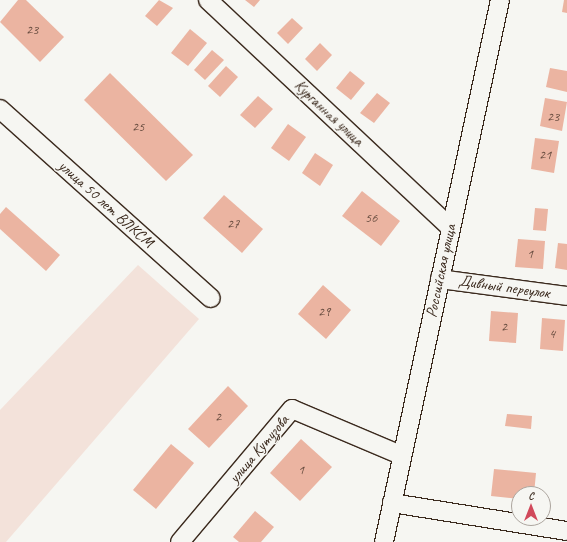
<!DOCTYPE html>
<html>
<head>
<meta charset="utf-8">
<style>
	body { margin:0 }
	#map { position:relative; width:567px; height:542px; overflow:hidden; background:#f6f6f2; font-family:Caveat,sans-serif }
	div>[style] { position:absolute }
	.built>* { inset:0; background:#f3e2da }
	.building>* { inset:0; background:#ebb4a1 }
	.roads { filter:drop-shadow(1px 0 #3b2a1e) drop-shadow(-1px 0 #3b2a1e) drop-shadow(0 1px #3b2a1e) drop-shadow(0 -1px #3b2a1e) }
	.minor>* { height:18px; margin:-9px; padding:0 9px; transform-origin:9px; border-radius:9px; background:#f6f6f2 }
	span { translate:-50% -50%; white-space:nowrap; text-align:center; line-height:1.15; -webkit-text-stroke:3px #f6f6f2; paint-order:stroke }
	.number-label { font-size:14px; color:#674c3f }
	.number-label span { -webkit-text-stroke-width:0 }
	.street-label { font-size:16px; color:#3b2a1e }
	.north { position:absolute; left:511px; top:486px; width:40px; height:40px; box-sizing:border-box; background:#f6f6f2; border:1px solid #aba49d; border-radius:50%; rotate:0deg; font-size:11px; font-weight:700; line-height:16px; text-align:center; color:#3b2a1e }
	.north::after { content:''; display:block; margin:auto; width:14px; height:18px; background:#d1495b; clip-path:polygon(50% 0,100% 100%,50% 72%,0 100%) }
</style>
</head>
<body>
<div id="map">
	<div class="built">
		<div style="clip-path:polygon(138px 265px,199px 319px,6px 542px,0 542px,0 410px)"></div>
	</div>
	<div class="building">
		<div style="clip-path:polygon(18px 0,26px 0,64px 37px,40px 62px,0 22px)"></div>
		<div style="clip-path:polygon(159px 0,173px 8px,157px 26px,145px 16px)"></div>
		<div style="clip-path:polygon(245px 0,260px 0,254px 7px)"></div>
		<div style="clip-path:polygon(564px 0,567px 0,567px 13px,562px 12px)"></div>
		<div style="clip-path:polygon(292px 18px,303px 28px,288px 44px,277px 33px)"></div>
		<div style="clip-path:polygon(190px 29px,207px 43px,188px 66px,171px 53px)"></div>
		<div style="clip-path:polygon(320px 43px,332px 55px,317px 71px,305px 59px)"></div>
		<div style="clip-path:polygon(212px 50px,224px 60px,205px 80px,194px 70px)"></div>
		<div style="clip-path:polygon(226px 66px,238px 77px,220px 97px,208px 86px)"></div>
		<div style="clip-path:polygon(550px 68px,567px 71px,567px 92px,546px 87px)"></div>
		<div style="clip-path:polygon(350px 71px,365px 83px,351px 100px,336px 88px)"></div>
		<div style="clip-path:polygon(110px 73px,193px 155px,166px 181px,84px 100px)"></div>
		<div style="clip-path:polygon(377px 93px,390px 103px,374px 123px,360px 113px)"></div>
		<div style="clip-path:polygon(258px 96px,273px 109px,255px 128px,240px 115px)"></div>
		<div style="clip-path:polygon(545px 98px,567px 102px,562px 131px,540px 126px)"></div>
		<div style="clip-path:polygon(288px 124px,306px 137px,289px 161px,271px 148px)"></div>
		<div style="clip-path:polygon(535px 138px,559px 141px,554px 173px,531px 169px)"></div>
		<div style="clip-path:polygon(315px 153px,333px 165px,320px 186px,302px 173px)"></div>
		<div style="clip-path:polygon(362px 191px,400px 221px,381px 246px,342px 216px)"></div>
		<div style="clip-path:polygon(224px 195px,263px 229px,242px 253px,203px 218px)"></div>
		<div style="clip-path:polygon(6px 207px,60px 255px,46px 271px,0 229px,0 214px)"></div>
		<div style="clip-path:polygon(535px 208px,548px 209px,546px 231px,533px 230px)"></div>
		<div style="clip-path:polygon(518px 239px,545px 241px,543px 269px,515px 267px)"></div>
		<div style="clip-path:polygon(558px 243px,567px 244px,567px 270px,555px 268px)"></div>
		<div style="clip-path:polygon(323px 285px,351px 310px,326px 339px,298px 314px)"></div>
		<div style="clip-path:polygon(491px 311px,518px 313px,516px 343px,489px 341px)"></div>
		<div style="clip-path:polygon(542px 318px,565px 320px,563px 351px,540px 349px)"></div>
		<div style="clip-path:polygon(228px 386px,248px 406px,209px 448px,188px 429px)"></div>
		<div style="clip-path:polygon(507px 414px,532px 416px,531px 429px,505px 426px)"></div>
		<div style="clip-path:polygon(301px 439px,332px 467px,300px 501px,270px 473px)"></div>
		<div style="clip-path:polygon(171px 444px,194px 463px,156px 509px,133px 490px)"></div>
		<div style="clip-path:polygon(494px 469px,536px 473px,534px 494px,519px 494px,519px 499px,491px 496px)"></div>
		<div style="clip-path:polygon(255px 511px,274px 527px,261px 542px,239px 542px,233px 537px)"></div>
	</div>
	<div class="roads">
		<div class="minor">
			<div style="left:208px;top:0;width:332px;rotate:43.2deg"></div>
			<div style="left:0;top:109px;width:283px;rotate:41.9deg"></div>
			<div style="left:440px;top:279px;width:128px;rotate:7.6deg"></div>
			<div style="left:392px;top:503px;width:177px;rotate:9.1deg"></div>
			<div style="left:180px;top:542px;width:174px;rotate:-49.9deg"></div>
			<div style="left:292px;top:409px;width:118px;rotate:22.9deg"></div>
			<div style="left:384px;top:542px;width:554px;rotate:-77.92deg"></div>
		</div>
	</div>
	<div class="number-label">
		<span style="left:32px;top:30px">23</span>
		<span style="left:553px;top:117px">23</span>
		<span style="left:138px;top:127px">25</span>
		<span style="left:545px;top:155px">21</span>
		<span style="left:371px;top:218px">56</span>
		<span style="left:233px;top:224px">27</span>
		<span style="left:530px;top:254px">1</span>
		<span style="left:324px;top:312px">29</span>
		<span style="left:504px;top:327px">2</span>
		<span style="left:552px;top:334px">4</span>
		<span style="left:218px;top:417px">2</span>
		<span style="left:301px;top:470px">1</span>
	</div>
	<div class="street-label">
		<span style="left:329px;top:113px;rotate:43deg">Курганная улица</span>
		<span style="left:106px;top:204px;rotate:42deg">улица 50 лет ВЛКСМ</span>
		<span style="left:441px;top:271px;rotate:-78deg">Российская улица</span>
		<span style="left:504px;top:287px;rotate:8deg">Дивный переулок</span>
		<span style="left:259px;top:449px;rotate:-50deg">улица Кутузова</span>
	</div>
	<div class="north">С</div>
</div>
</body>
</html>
